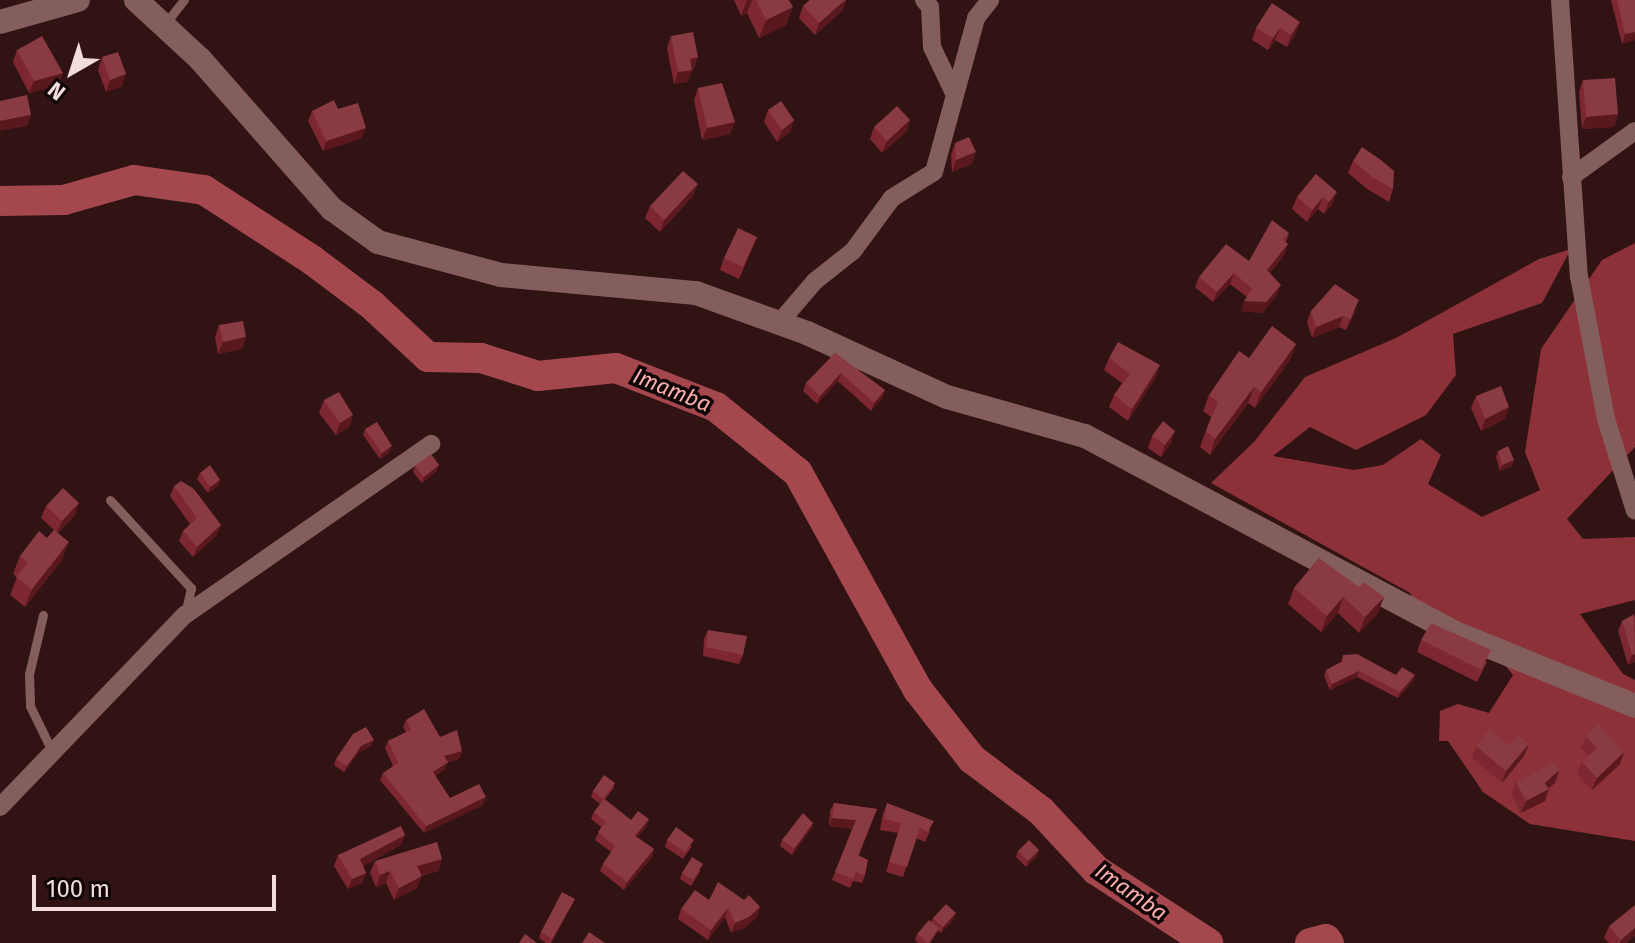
<!DOCTYPE html>
<html>
<head>
<meta charset="utf-8">
<style>
	body { margin:0 }
	#map { position:relative; width:1635px; height:943px; overflow:hidden; background:#311314; font-family:"Fira Sans",sans-serif }
	div>[style] { position:absolute }
	.forest>* { inset:0; background:#8d3138 }
	.river>* { height:30px; margin:-15px; padding:0 15px; transform-origin:15px; border-radius:15px; background:#a5484d }
	.service>* { height:9px; margin:-4.5px; padding:0 4.5px; transform-origin:4.5px; border-radius:4.5px; background:#835e5d }
	.minor>* { height:18px; margin:-9px; padding:0 9px; transform-origin:9px; border-radius:9px; background:#835e5d }
	.tertiary>* { height:24px; margin:-12px; padding:0 12px; transform-origin:12px; border-radius:12px; background:#835e5d }
	.wall>* { inset:0; background:#7c2731 }
	.shaded-wall>* { inset:0; background:#59171e }
	.building>* { inset:0; background:#893a43 }
	span { translate:-50% -50%; white-space:nowrap; text-align:center; line-height:1.15; -webkit-text-stroke:7px #100505; paint-order:stroke }
	.water-label { font-size:22px; color:#feafaf; font-style:italic }
	.north { position:absolute; left:32px; top:32px; width:80px; height:80px; -webkit-text-stroke:6px #100505; paint-order:stroke; rotate:219deg; font-size:22px; font-weight:700; line-height:32px; text-align:center; color:#f2dcdc }
	.north::after { content:''; display:block; margin:auto; width:28px; height:36px; background:#f2dcdc; clip-path:polygon(50% 0,100% 100%,50% 72%,0 100%) }
	.scale { position:absolute; left:32px; top:875px; width:244px; height:36px; box-sizing:border-box; border:4px solid #f2dcdc; border-top:0; padding-left:10px; font-size:24px; line-height:28px; white-space:nowrap; color:#f2dcdc; -webkit-text-stroke:6px #100505; paint-order:stroke }
</style>
</head>
<body>
<div id="map">
	<div class="forest">
		<div style="clip-path:polygon(1635px 243px,1635px 447px,1567px 519px,1583px 539px,1635px 537px,1635px 600px,1580px 614px,1623px 674px,1635px 680px,1635px 841px,1530px 824px,1483px 792px,1448px 741px,1439px 741px,1440px 711px,1458px 704px,1489px 713px,1513px 675px,1498px 657px,1421px 616px,1410px 593px,1211px 483px,1254px 442px,1305px 377px,1396px 338px,1539px 259px,1571px 249px,1542px 303px,1453px 334px,1456px 375px,1426px 415px,1356px 450px,1310px 427px,1273px 456px,1354px 470px,1383px 465px,1421px 439px,1441px 455px,1428px 484px,1482px 517px,1540px 490px,1525px 452px,1541px 349px,1602px 260px)"></div>
	</div>
	<div class="river">
		<div style="left:0;top:201px;width:64px;rotate:-0.9deg"></div>
		<div style="left:64px;top:200px;width:73px;rotate:-15.9deg"></div>
		<div style="left:134px;top:180px;width:71px;rotate:8.1deg"></div>
		<div style="left:204px;top:190px;width:129px;rotate:32.9deg"></div>
		<div style="left:312px;top:260px;width:75px;rotate:36.9deg"></div>
		<div style="left:372px;top:305px;width:76px;rotate:42.9deg"></div>
		<div style="left:428px;top:357px;width:53px;rotate:1.1deg"></div>
		<div style="left:481px;top:358px;width:60px;rotate:17.5deg"></div>
		<div style="left:538px;top:376px;width:78px;rotate:-5.9deg"></div>
		<div style="left:616px;top:368px;width:107px;rotate:21.3deg"></div>
		<div style="left:716px;top:407px;width:105px;rotate:38.8deg"></div>
		<div style="left:798px;top:473px;width:248px;rotate:61.1deg"></div>
		<div style="left:918px;top:690px;width:88px;rotate:52deg"></div>
		<div style="left:972px;top:759px;width:86px;rotate:37deg"></div>
		<div style="left:1041px;top:811px;width:81px;rotate:47deg"></div>
		<div style="left:1096px;top:870px;width:134px;rotate:33.1deg"></div>
		<div style="left:1310px;top:943px;width:16px;rotate:-14deg"></div>
		<div style="left:1326px;top:939px;width:5px;rotate:53deg"></div>
	</div>
	<div class="service">
		<div style="left:165px;top:24px;width:31px;rotate:-52deg"></div>
		<div style="left:110px;top:500px;width:120px;rotate:47.4deg"></div>
		<div style="left:191px;top:588px;width:26px;rotate:103deg"></div>
		<div style="left:43px;top:615px;width:61px;rotate:103.3deg"></div>
		<div style="left:29px;top:674px;width:32px;rotate:88deg"></div>
		<div style="left:30px;top:706px;width:50px;rotate:63.9deg"></div>
	</div>
	<div class="minor">
		<div style="left:924px;top:0;width:9px;rotate:49deg"></div>
		<div style="left:930px;top:7px;width:40px;rotate:87.1deg"></div>
		<div style="left:932px;top:47px;width:49px;rotate:64.5deg"></div>
		<div style="left:1560px;top:0;width:277px;rotate:86.1deg"></div>
		<div style="left:1579px;top:276px;width:146px;rotate:79.3deg"></div>
		<div style="left:1606px;top:419px;width:96px;rotate:72.5deg"></div>
		<div style="left:1571px;top:177px;width:79px;rotate:-35.7deg"></div>
		<div style="left:779px;top:323px;width:55px;rotate:-49.4deg"></div>
		<div style="left:815px;top:281px;width:48px;rotate:-38.3deg"></div>
		<div style="left:853px;top:251px;width:66px;rotate:-53.7deg"></div>
		<div style="left:892px;top:198px;width:49px;rotate:-31.8deg"></div>
		<div style="left:934px;top:172px;width:160px;rotate:-74.7deg"></div>
		<div style="left:976px;top:18px;width:23px;rotate:-52deg"></div>
		<div style="left:0;top:807px;width:267px;rotate:-46.1deg"></div>
		<div style="left:185px;top:615px;width:300px;rotate:-34.8deg"></div>
	</div>
	<div class="tertiary">
		<div style="left:136px;top:0;width:87px;rotate:42.7deg"></div>
		<div style="left:200px;top:59px;width:200px;rotate:48.7deg"></div>
		<div style="left:332px;top:209px;width:57px;rotate:35.7deg"></div>
		<div style="left:378px;top:242px;width:127px;rotate:15deg"></div>
		<div style="left:501px;top:275px;width:196px;rotate:5.3deg"></div>
		<div style="left:696px;top:293px;width:118px;rotate:19.8deg"></div>
		<div style="left:807px;top:333px;width:154px;rotate:24.6deg"></div>
		<div style="left:947px;top:397px;width:143px;rotate:15.8deg"></div>
		<div style="left:1085px;top:436px;width:417px;rotate:28deg"></div>
		<div style="left:1453px;top:632px;width:196px;rotate:22.1deg"></div>
		<div style="left:0;top:22px;width:81px;rotate:-15.8deg"></div>
	</div>
	<div class="wall">
		<div style="clip-path:polygon(734px 0,789px 0,786px 25px,759px 38px,747px 13px,741px 16px)"></div>
		<div style="clip-path:polygon(810px 0,846px 0,842px 11px,815px 35px,799px 18px,803px 6px)"></div>
		<div style="clip-path:polygon(1611px 0,1635px 0,1635px 40px,1622px 44px)"></div>
		<div style="clip-path:polygon(1272px 3px,1296px 34px,1287px 47px,1275px 40px,1268px 50px,1252px 40px,1256px 28px)"></div>
		<div style="clip-path:polygon(671px 36px,698px 57px,687px 82px,674px 84px,667px 48px)"></div>
		<div style="clip-path:polygon(17px 50px,63px 73px,58px 85px,29px 93px,13px 62px)"></div>
		<div style="clip-path:polygon(102px 57px,122px 86px,106px 92px,98px 70px)"></div>
		<div style="clip-path:polygon(1583px 80px,1618px 114px,1614px 127px,1582px 129px,1579px 92px)"></div>
		<div style="clip-path:polygon(698px 88px,735px 122px,730px 134px,702px 140px,694px 100px)"></div>
		<div style="clip-path:polygon(338px 109px,362px 138px,323px 151px,308px 121px,312px 111px)"></div>
		<div style="clip-path:polygon(768px 110px,794px 120px,790px 132px,777px 142px,764px 122px)"></div>
		<div style="clip-path:polygon(910px 120px,906px 132px,882px 153px,870px 139px,874px 127px)"></div>
		<div style="clip-path:polygon(955px 143px,972px 164px,952px 172px,951px 155px)"></div>
		<div style="clip-path:polygon(1353px 161px,1393px 189px,1389px 202px,1367px 189px,1348px 173px)"></div>
		<div style="clip-path:polygon(1316px 174px,1332px 205px,1324px 214px,1318px 209px,1307px 222px,1292px 209px,1297px 197px)"></div>
		<div style="clip-path:polygon(693px 196px,660px 232px,645px 218px,650px 206px)"></div>
		<div style="clip-path:polygon(1289px 233px,1286px 242px,1285px 254px,1270px 273px,1277px 295px,1262px 313px,1241px 311px,1247px 297px,1230px 284px,1213px 302px,1195px 287px,1199px 277px,1249px 261px)"></div>
		<div style="clip-path:polygon(757px 237px,739px 279px,720px 270px,724px 258px)"></div>
		<div style="clip-path:polygon(1311px 311px,1355px 311px,1346px 330px,1339px 327px,1312px 338px,1307px 322px)"></div>
		<div style="clip-path:polygon(219px 325px,242px 349px,218px 354px,215px 337px)"></div>
		<div style="clip-path:polygon(1296px 344px,1290px 360px,1255px 408px,1248px 403px,1210px 455px,1200px 447px,1211px 417px,1203px 411px,1209px 395px,1249px 358px)"></div>
		<div style="clip-path:polygon(835px 353px,885px 390px,882px 398px,871px 411px,838px 381px,817px 404px,803px 391px,806px 383px)"></div>
		<div style="clip-path:polygon(1109px 358px,1156px 377px,1128px 421px,1109px 407px,1114px 395px,1122px 383px,1104px 370px)"></div>
		<div style="clip-path:polygon(1476px 396px,1505px 419px,1481px 431px,1471px 408px)"></div>
		<div style="clip-path:polygon(324px 400px,353px 415px,349px 427px,336px 435px,319px 413px)"></div>
		<div style="clip-path:polygon(365px 429px,390px 452px,380px 459px,363px 435px)"></div>
		<div style="clip-path:polygon(1175px 431px,1171px 443px,1161px 457px,1148px 448px,1152px 436px)"></div>
		<div style="clip-path:polygon(1498px 451px,1514px 460px,1512px 466px,1500px 471px,1496px 457px)"></div>
		<div style="clip-path:polygon(439px 465px,437px 471px,422px 483px,413px 472px,415px 466px)"></div>
		<div style="clip-path:polygon(200px 473px,220px 480px,218px 486px,208px 493px,197px 479px)"></div>
		<div style="clip-path:polygon(174px 486px,217px 535px,193px 557px,179px 541px,183px 531px,190px 524px,170px 496px)"></div>
		<div style="clip-path:polygon(46px 506px,75px 515px,58px 533px,62px 560px,25px 607px,10px 595px,17px 577px,13px 574px,20px 556px,47px 538px,54px 530px,41px 518px)"></div>
		<div style="clip-path:polygon(1319px 558px,1378px 613px,1359px 633px,1338px 613px,1321px 632px,1288px 604px,1294px 588px)"></div>
		<div style="clip-path:polygon(1635px 616px,1635px 662px,1628px 665px,1618px 631px,1622px 621px)"></div>
		<div style="clip-path:polygon(708px 630px,743px 655px,739px 664px,703px 656px,704px 639px)"></div>
		<div style="clip-path:polygon(1421px 640px,1487px 662px,1477px 682px,1417px 652px)"></div>
		<div style="clip-path:polygon(1343px 655px,1396px 675px,1413px 681px,1398px 698px,1357px 677px,1330px 690px,1324px 676px,1326px 670px,1341px 662px)"></div>
		<div style="clip-path:polygon(406px 720px,440px 737px,462px 751px,459px 759px,448px 762px,445px 769px,435px 776px,450px 798px,483px 805px,424px 833px,380px 780px,383px 773px,393px 766px,385px 748px,388px 741px,406px 732px,403px 727px)"></div>
		<div style="clip-path:polygon(1586px 736px,1620px 764px,1592px 790px,1577px 774px,1582px 762px,1589px 756px,1581px 748px)"></div>
		<div style="clip-path:polygon(1529px 744px,1524px 756px,1502px 783px,1472px 758px,1476px 746px)"></div>
		<div style="clip-path:polygon(371px 746px,359px 752px,344px 772px,334px 765px,336px 759px)"></div>
		<div style="clip-path:polygon(1559px 770px,1555px 783px,1548px 788px,1545px 801px,1521px 813px,1511px 794px,1516px 782px)"></div>
		<div style="clip-path:polygon(615px 783px,613px 789px,605px 799px,631px 820px,649px 819px,646px 827px,637px 837px,654px 849px,652px 857px,624px 890px,600px 871px,603px 864px,611px 852px,595px 840px,601px 827px,591px 819px,594px 812px,600px 804px,591px 797px,593px 791px)"></div>
		<div style="clip-path:polygon(834px 803px,877px 809px,859px 855px,865px 875px,862px 883px,853px 881px,850px 888px,832px 880px,852px 829px,829px 826px,830px 811px)"></div>
		<div style="clip-path:polygon(887px 803px,930px 831px,925px 842px,916px 838px,903px 877px,886px 872px,898px 833px,880px 830px,883px 813px)"></div>
		<div style="clip-path:polygon(813px 823px,811px 829px,792px 855px,780px 846px,782px 840px)"></div>
		<div style="clip-path:polygon(405px 835px,401px 845px,363px 866px,366px 873px,362px 883px,348px 889px,334px 866px,338px 855px)"></div>
		<div style="clip-path:polygon(667px 840px,692px 846px,683px 859px,665px 847px)"></div>
		<div style="clip-path:polygon(1039px 850px,1037px 856px,1026px 867px,1016px 857px,1018px 851px)"></div>
		<div style="clip-path:polygon(442px 859px,438px 871px,421px 876px,417px 888px,394px 900px,386px 883px,376px 887px,370px 873px,375px 861px)"></div>
		<div style="clip-path:polygon(701px 870px,691px 886px,680px 879px,682px 873px)"></div>
		<div style="clip-path:polygon(575px 899px,551px 943px,546px 943px,539px 938px,541px 932px)"></div>
		<div style="clip-path:polygon(709px 900px,757px 917px,746px 927px,731px 933px,725px 917px,708px 940px,678px 919px,681px 909px)"></div>
		<div style="clip-path:polygon(933px 918px,954px 919px,941px 933px,938px 931px,930px 943px,918px 943px,915px 940px,917px 934px,931px 922px)"></div>
		<div style="clip-path:polygon(1609px 926px,1627px 943px,1609px 943px,1604px 938px)"></div>
	</div>
	<div class="shaded-wall">
		<div style="clip-path:polygon(747px 0,752px 0,747px 13px,741px 16px)"></div>
		<div style="clip-path:polygon(845px 0,842px 11px,815px 35px,819px 23px)"></div>
		<div style="clip-path:polygon(793px 7px,786px 25px,759px 38px,766px 20px)"></div>
		<div style="clip-path:polygon(1300px 22px,1296px 34px,1287px 47px,1291px 35px)"></div>
		<div style="clip-path:polygon(1280px 28px,1275px 40px,1268px 50px,1273px 38px)"></div>
		<div style="clip-path:polygon(1635px 32px,1635px 40px,1622px 44px,1625px 34px)"></div>
		<div style="clip-path:polygon(698px 57px,694px 69px,685px 71px,690px 59px)"></div>
		<div style="clip-path:polygon(692px 70px,687px 82px,674px 84px,678px 72px)"></div>
		<div style="clip-path:polygon(63px 73px,58px 85px,29px 93px,34px 81px)"></div>
		<div style="clip-path:polygon(126px 74px,122px 86px,106px 92px,110px 80px)"></div>
		<div style="clip-path:polygon(1618px 114px,1614px 127px,1582px 129px,1586px 117px)"></div>
		<div style="clip-path:polygon(31px 115px,27px 126px,0 131px,0 121px)"></div>
		<div style="clip-path:polygon(794px 120px,790px 132px,777px 142px,782px 130px)"></div>
		<div style="clip-path:polygon(910px 120px,906px 132px,882px 153px,887px 141px)"></div>
		<div style="clip-path:polygon(735px 122px,730px 134px,702px 140px,707px 128px)"></div>
		<div style="clip-path:polygon(366px 128px,362px 138px,323px 151px,326px 141px)"></div>
		<div style="clip-path:polygon(976px 152px,972px 164px,952px 172px,956px 160px)"></div>
		<div style="clip-path:polygon(698px 184px,693px 196px,660px 232px,664px 220px)"></div>
		<div style="clip-path:polygon(1337px 192px,1332px 205px,1324px 214px,1329px 202px)"></div>
		<div style="clip-path:polygon(1323px 197px,1318px 209px,1307px 222px,1312px 210px)"></div>
		<div style="clip-path:polygon(1288px 244px,1285px 254px,1263px 281px,1267px 270px)"></div>
		<div style="clip-path:polygon(1234px 273px,1230px 284px,1213px 302px,1217px 292px)"></div>
		<div style="clip-path:polygon(1281px 285px,1277px 295px,1262px 313px,1241px 311px,1244px 301px)"></div>
		<div style="clip-path:polygon(1343px 316px,1339px 327px,1312px 338px,1316px 327px)"></div>
		<div style="clip-path:polygon(246px 337px,242px 349px,218px 354px,223px 342px)"></div>
		<div style="clip-path:polygon(1296px 344px,1290px 360px,1255px 408px,1261px 392px)"></div>
		<div style="clip-path:polygon(1160px 365px,1156px 377px,1128px 421px,1132px 409px)"></div>
		<div style="clip-path:polygon(841px 373px,838px 381px,817px 404px,820px 396px)"></div>
		<div style="clip-path:polygon(1254px 387px,1248px 403px,1210px 455px,1215px 439px)"></div>
		<div style="clip-path:polygon(885px 390px,882px 398px,871px 411px,874px 403px)"></div>
		<div style="clip-path:polygon(1509px 407px,1505px 419px,1481px 431px,1485px 419px)"></div>
		<div style="clip-path:polygon(353px 415px,349px 427px,336px 435px,340px 423px)"></div>
		<div style="clip-path:polygon(1175px 431px,1171px 443px,1161px 457px,1165px 445px)"></div>
		<div style="clip-path:polygon(392px 446px,390px 452px,380px 459px,382px 453px)"></div>
		<div style="clip-path:polygon(1514px 460px,1512px 466px,1500px 471px,1502px 465px)"></div>
		<div style="clip-path:polygon(439px 465px,437px 471px,422px 483px,424px 477px)"></div>
		<div style="clip-path:polygon(220px 480px,218px 486px,208px 493px,210px 487px)"></div>
		<div style="clip-path:polygon(79px 503px,75px 515px,57px 533px,62px 521px)"></div>
		<div style="clip-path:polygon(221px 525px,217px 535px,193px 557px,197px 547px)"></div>
		<div style="clip-path:polygon(69px 542px,62px 560px,25px 607px,32px 589px)"></div>
		<div style="clip-path:polygon(1343px 597px,1338px 613px,1321px 632px,1327px 616px)"></div>
		<div style="clip-path:polygon(1384px 597px,1378px 613px,1359px 633px,1365px 617px)"></div>
		<div style="clip-path:polygon(1635px 654px,1635px 662px,1628px 665px,1632px 655px)"></div>
		<div style="clip-path:polygon(1359px 671px,1357px 677px,1330px 690px,1332px 684px)"></div>
		<div style="clip-path:polygon(1415px 675px,1413px 681px,1398px 698px,1400px 692px)"></div>
		<div style="clip-path:polygon(374px 740px,371px 746px,359px 752px,344px 772px,347px 766px,361px 746px)"></div>
		<div style="clip-path:polygon(1529px 744px,1524px 756px,1502px 783px,1506px 771px)"></div>
		<div style="clip-path:polygon(462px 751px,459px 759px,441px 763px,444px 756px)"></div>
		<div style="clip-path:polygon(1624px 752px,1620px 764px,1592px 790px,1597px 778px)"></div>
		<div style="clip-path:polygon(448px 762px,445px 769px,430px 779px,433px 772px)"></div>
		<div style="clip-path:polygon(1559px 770px,1555px 783px,1545px 791px,1549px 789px,1545px 801px,1521px 813px,1526px 801px)"></div>
		<div style="clip-path:polygon(486px 797px,483px 805px,424px 833px,426px 826px)"></div>
		<div style="clip-path:polygon(832px 818px,856px 820px,853px 829px,829px 826px)"></div>
		<div style="clip-path:polygon(649px 819px,646px 827px,633px 843px,635px 836px)"></div>
		<div style="clip-path:polygon(813px 823px,811px 829px,792px 855px,794px 849px)"></div>
		<div style="clip-path:polygon(405px 835px,401px 845px,357px 869px,360px 859px)"></div>
		<div style="clip-path:polygon(654px 849px,652px 857px,624px 890px,627px 882px)"></div>
		<div style="clip-path:polygon(1039px 850px,1037px 856px,1026px 867px,1028px 861px)"></div>
		<div style="clip-path:polygon(442px 859px,438px 871px,412px 878px,417px 866px)"></div>
		<div style="clip-path:polygon(390px 871px,386px 883px,376px 887px,380px 875px)"></div>
		<div style="clip-path:polygon(366px 873px,362px 883px,348px 889px,352px 879px)"></div>
		<div style="clip-path:polygon(422px 876px,417px 888px,394px 900px,399px 888px)"></div>
		<div style="clip-path:polygon(760px 907px,757px 917px,746px 927px,731px 933px,735px 923px)"></div>
		<div style="clip-path:polygon(728px 908px,725px 917px,708px 940px,711px 930px)"></div>
		<div style="clip-path:polygon(956px 913px,954px 919px,941px 933px,943px 927px)"></div>
		<div style="clip-path:polygon(1635px 928px,1635px 936px,1627px 943px,1620px 943px,1621px 940px)"></div>
	</div>
	<div class="building">
		<div style="clip-path:polygon(756px 0,789px 0,793px 7px,766px 20px)"></div>
		<div style="clip-path:polygon(810px 0,845px 0,819px 23px,803px 6px)"></div>
		<div style="clip-path:polygon(1617px 0,1635px 0,1635px 32px,1625px 34px)"></div>
		<div style="clip-path:polygon(1272px 3px,1300px 22px,1291px 35px,1280px 28px,1273px 38px,1256px 28px)"></div>
		<div style="clip-path:polygon(693px 32px,698px 57px,690px 59px,692px 70px,678px 72px,671px 36px)"></div>
		<div style="clip-path:polygon(42px 36px,63px 73px,34px 81px,17px 50px)"></div>
		<div style="clip-path:polygon(118px 52px,126px 74px,110px 80px,102px 57px)"></div>
		<div style="clip-path:polygon(1615px 78px,1618px 114px,1586px 117px,1583px 80px)"></div>
		<div style="clip-path:polygon(722px 83px,735px 122px,707px 128px,698px 88px)"></div>
		<div style="clip-path:polygon(27px 95px,31px 115px,0 121px,0 101px)"></div>
		<div style="clip-path:polygon(334px 100px,338px 109px,358px 103px,366px 128px,326px 141px,312px 111px)"></div>
		<div style="clip-path:polygon(781px 101px,794px 120px,782px 130px,768px 110px)"></div>
		<div style="clip-path:polygon(897px 106px,910px 120px,887px 141px,874px 127px)"></div>
		<div style="clip-path:polygon(969px 137px,976px 152px,956px 160px,955px 143px)"></div>
		<div style="clip-path:polygon(1362px 147px,1381px 160px,1394px 171px,1393px 189px,1372px 177px,1353px 161px)"></div>
		<div style="clip-path:polygon(683px 171px,698px 184px,664px 220px,650px 206px)"></div>
		<div style="clip-path:polygon(1316px 174px,1337px 192px,1329px 202px,1323px 197px,1312px 210px,1297px 197px)"></div>
		<div style="clip-path:polygon(1272px 220px,1289px 233px,1283px 240px,1288px 244px,1267px 270px,1281px 285px,1266px 302px,1244px 301px,1252px 289px,1234px 273px,1217px 292px,1199px 277px,1226px 244px,1249px 261px)"></div>
		<div style="clip-path:polygon(738px 228px,757px 237px,743px 267px,724px 258px)"></div>
		<div style="clip-path:polygon(1335px 284px,1359px 300px,1350px 319px,1343px 316px,1316px 327px,1311px 311px)"></div>
		<div style="clip-path:polygon(243px 321px,246px 337px,223px 342px,219px 325px)"></div>
		<div style="clip-path:polygon(1272px 326px,1296px 344px,1261px 392px,1254px 387px,1215px 439px,1206px 431px,1218px 402px,1209px 395px,1239px 351px,1249px 358px)"></div>
		<div style="clip-path:polygon(1118px 342px,1160px 365px,1132px 409px,1114px 395px,1130px 374px,1109px 358px)"></div>
		<div style="clip-path:polygon(835px 353px,885px 390px,874px 403px,841px 373px,820px 396px,806px 383px)"></div>
		<div style="clip-path:polygon(1501px 386px,1509px 407px,1485px 419px,1476px 396px)"></div>
		<div style="clip-path:polygon(339px 392px,353px 415px,340px 423px,324px 400px)"></div>
		<div style="clip-path:polygon(1163px 421px,1175px 431px,1165px 445px,1152px 436px)"></div>
		<div style="clip-path:polygon(377px 422px,392px 446px,382px 453px,365px 429px)"></div>
		<div style="clip-path:polygon(1508px 446px,1514px 460px,1502px 465px,1498px 451px)"></div>
		<div style="clip-path:polygon(431px 454px,439px 465px,424px 477px,415px 466px)"></div>
		<div style="clip-path:polygon(210px 465px,220px 480px,210px 487px,200px 473px)"></div>
		<div style="clip-path:polygon(181px 481px,194px 489px,221px 525px,197px 547px,183px 531px,197px 518px,174px 486px)"></div>
		<div style="clip-path:polygon(63px 488px,79px 503px,62px 521px,46px 506px)"></div>
		<div style="clip-path:polygon(54px 530px,69px 542px,32px 589px,16px 577px,28px 563px,20px 556px,39px 531px,47px 538px)"></div>
		<div style="clip-path:polygon(1319px 558px,1359px 587px,1364px 582px,1384px 597px,1365px 617px,1343px 597px,1327px 616px,1294px 588px)"></div>
		<div style="clip-path:polygon(1634px 614px,1635px 654px,1632px 655px,1622px 621px)"></div>
		<div style="clip-path:polygon(1431px 623px,1491px 650px,1481px 670px,1421px 640px)"></div>
		<div style="clip-path:polygon(708px 630px,747px 636px,743px 655px,706px 647px)"></div>
		<div style="clip-path:polygon(1357px 654px,1396px 675px,1402px 667px,1415px 675px,1400px 692px,1359px 671px,1332px 684px,1326px 670px,1343px 661px,1343px 655px)"></div>
		<div style="clip-path:polygon(424px 709px,440px 737px,457px 730px,462px 751px,444px 756px,448px 762px,433px 772px,450px 798px,479px 784px,486px 797px,426px 826px,383px 773px,398px 763px,388px 741px,411px 730px,406px 720px)"></div>
		<div style="clip-path:polygon(1598px 724px,1624px 752px,1597px 778px,1582px 762px,1597px 748px,1586px 736px)"></div>
		<div style="clip-path:polygon(366px 727px,374px 740px,361px 746px,347px 766px,336px 759px,353px 734px)"></div>
		<div style="clip-path:polygon(1490px 729px,1509px 745px,1518px 735px,1529px 744px,1506px 771px,1476px 746px)"></div>
		<div style="clip-path:polygon(1555px 762px,1559px 770px,1545px 783px,1549px 789px,1526px 801px,1516px 782px)"></div>
		<div style="clip-path:polygon(604px 775px,615px 783px,603px 799px,593px 791px)"></div>
		<div style="clip-path:polygon(604px 799px,631px 820px,638px 811px,649px 819px,635px 836px,654px 849px,627px 882px,603px 864px,615px 846px,598px 832px,606px 822px,594px 812px)"></div>
		<div style="clip-path:polygon(834px 803px,877px 809px,858px 855px,868px 860px,865px 875px,856px 872px,853px 879px,835px 872px,856px 820px,832px 818px)"></div>
		<div style="clip-path:polygon(887px 803px,934px 821px,928px 832px,920px 828px,907px 867px,889px 862px,901px 823px,884px 819px)"></div>
		<div style="clip-path:polygon(803px 813px,813px 823px,794px 849px,782px 840px)"></div>
		<div style="clip-path:polygon(401px 826px,405px 835px,360px 859px,366px 873px,352px 879px,338px 855px)"></div>
		<div style="clip-path:polygon(676px 827px,694px 840px,685px 852px,667px 840px)"></div>
		<div style="clip-path:polygon(1029px 840px,1039px 850px,1028px 861px,1018px 851px)"></div>
		<div style="clip-path:polygon(437px 842px,442px 859px,417px 866px,422px 876px,399px 888px,390px 871px,380px 875px,375px 861px)"></div>
		<div style="clip-path:polygon(692px 857px,703px 864px,693px 880px,682px 873px)"></div>
		<div style="clip-path:polygon(718px 882px,744px 900px,749px 895px,760px 907px,749px 917px,735px 923px,728px 908px,711px 930px,681px 909px,695px 890px,709px 900px)"></div>
		<div style="clip-path:polygon(562px 892px,575px 899px,552px 939px,541px 932px)"></div>
		<div style="clip-path:polygon(946px 904px,956px 913px,943px 927px,933px 918px)"></div>
		<div style="clip-path:polygon(1635px 905px,1635px 928px,1621px 940px,1609px 926px)"></div>
		<div style="clip-path:polygon(929px 920px,939px 928px,928px 943px,917px 934px)"></div>
		<div style="clip-path:polygon(589px 932px,605px 943px,582px 943px)"></div>
		<div style="clip-path:polygon(525px 934px,537px 943px,519px 943px)"></div>
	</div>
	<div class="water-label">
		<span style="left:672px;top:390px;rotate:22deg">Imamba</span>
		<span style="left:1131px;top:892px;rotate:35deg">Imamba</span>
	</div>
	<div class="north">N</div>
	<div class="scale">100 m</div>
</div>
</body>
</html>
